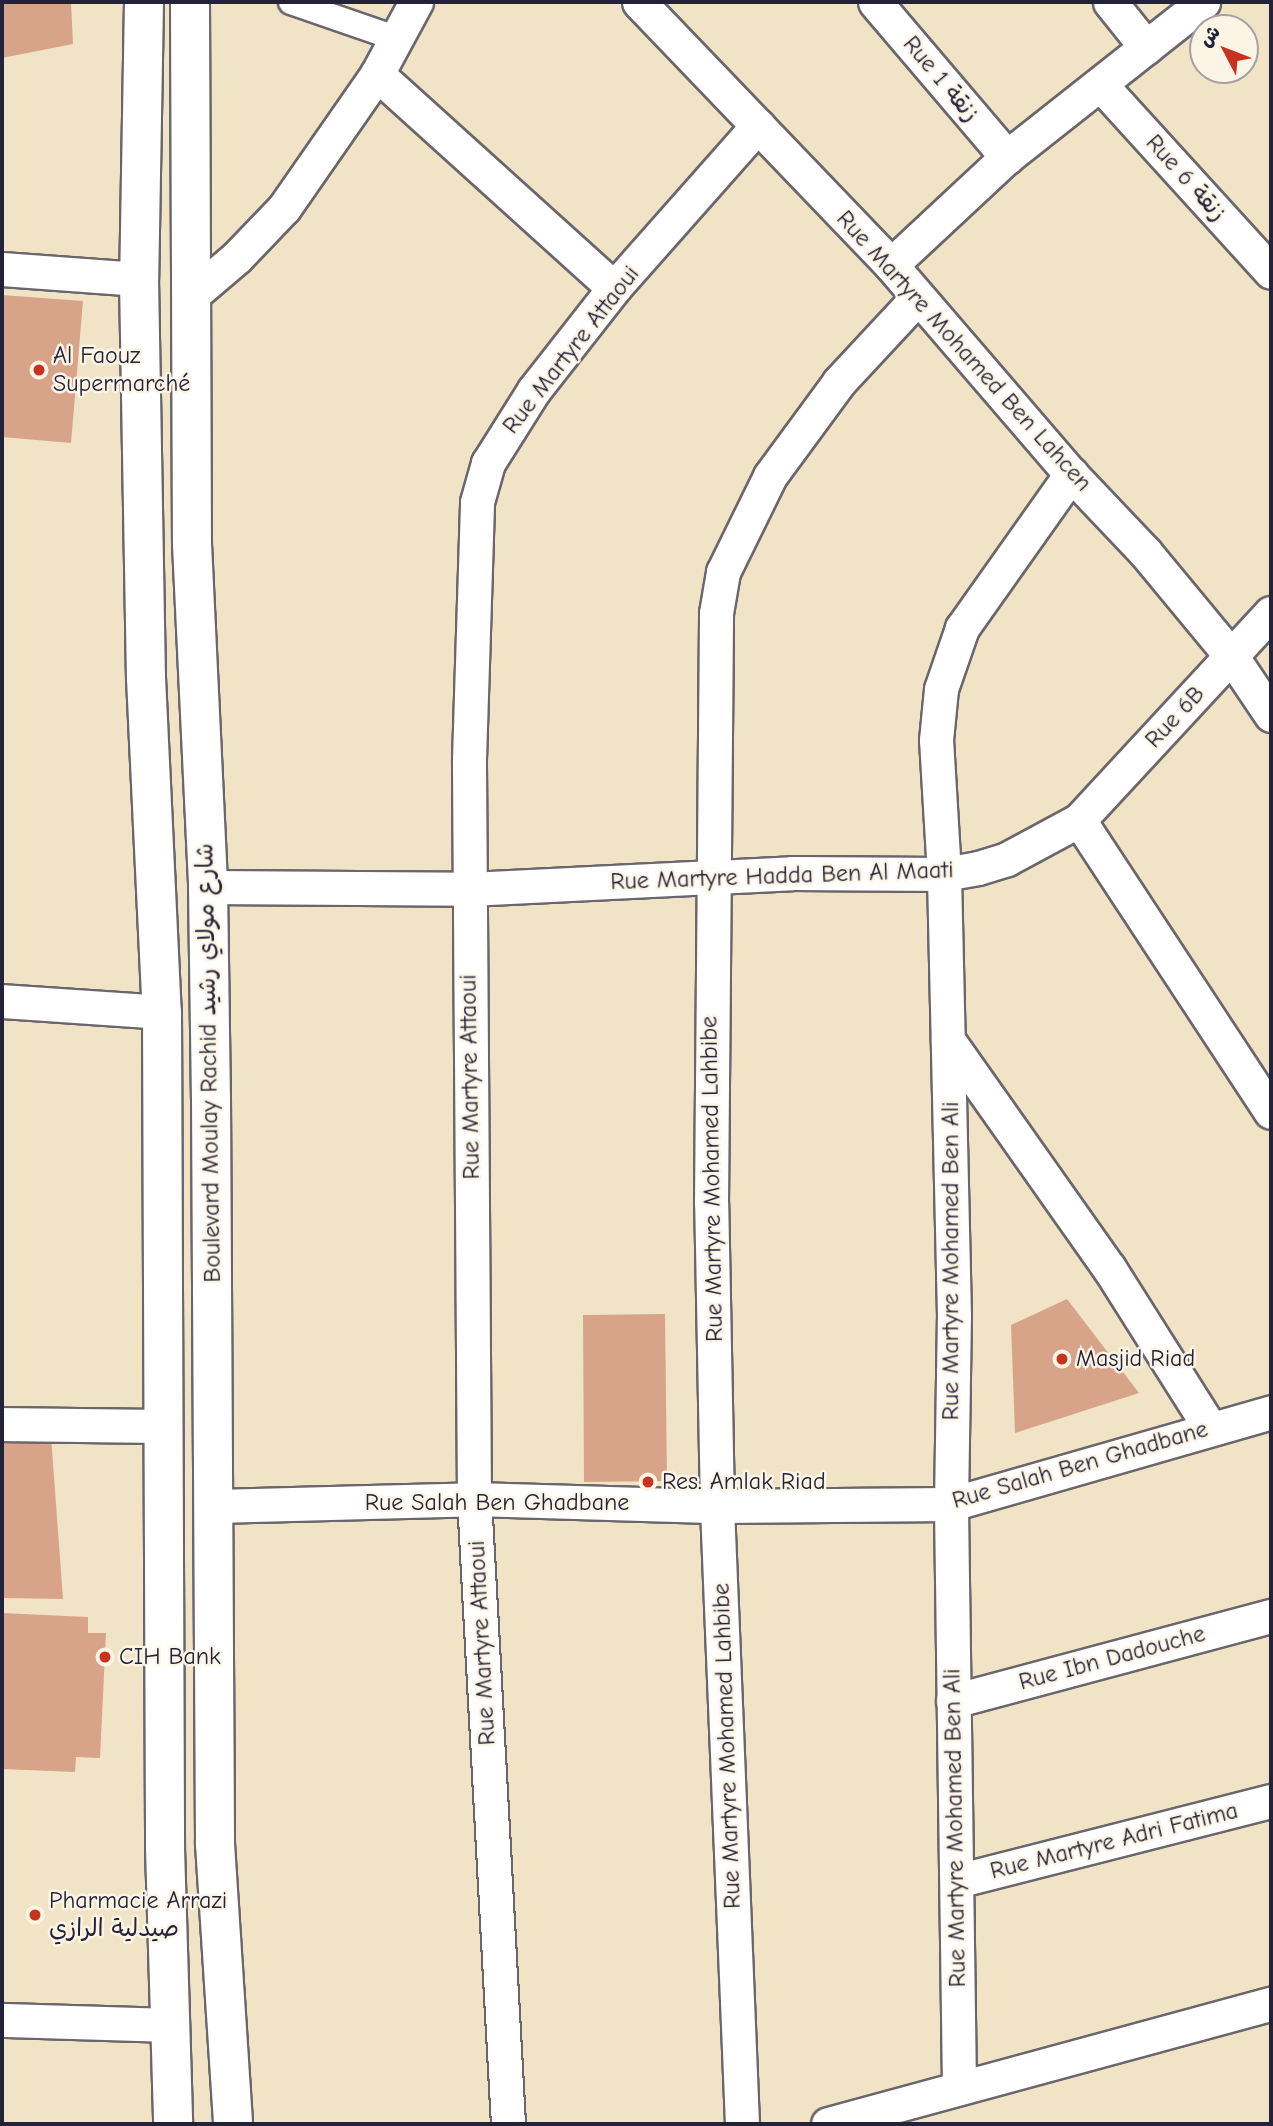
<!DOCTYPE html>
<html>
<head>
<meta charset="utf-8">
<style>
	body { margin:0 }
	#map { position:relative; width:1273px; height:2126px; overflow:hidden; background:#f1e4c6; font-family:"Comic Neue","Playpen Sans Arabic",sans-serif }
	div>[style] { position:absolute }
	.building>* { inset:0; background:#d8a489 }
	.roads { filter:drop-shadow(2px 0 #6a666c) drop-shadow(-2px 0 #6a666c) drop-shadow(0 2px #6a666c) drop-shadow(0 -2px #6a666c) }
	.pedestrian>* { height:24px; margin:-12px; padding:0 12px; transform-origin:12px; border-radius:12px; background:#fff }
	.minor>* { height:33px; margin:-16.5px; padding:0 16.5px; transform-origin:16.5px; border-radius:16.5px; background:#fff }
	.primary>* { height:38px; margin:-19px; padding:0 19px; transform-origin:19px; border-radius:19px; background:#fff }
	.dots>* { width:19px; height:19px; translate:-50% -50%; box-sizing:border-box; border:4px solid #fcf5e5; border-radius:50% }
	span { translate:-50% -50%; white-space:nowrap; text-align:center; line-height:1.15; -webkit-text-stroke:5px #fcf5e5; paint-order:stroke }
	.street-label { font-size:24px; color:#22223b }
	.poi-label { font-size:24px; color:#22223b }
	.left { translate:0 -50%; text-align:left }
	.frame { position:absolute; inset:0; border:4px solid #22223b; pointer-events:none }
	.north { position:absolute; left:1189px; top:14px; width:70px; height:70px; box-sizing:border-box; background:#fcf5e5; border:2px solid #a5a1a1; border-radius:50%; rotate:312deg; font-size:19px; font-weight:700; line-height:28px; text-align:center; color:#22223b }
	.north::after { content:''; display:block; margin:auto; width:24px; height:32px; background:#c8321e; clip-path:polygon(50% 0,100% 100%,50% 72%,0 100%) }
</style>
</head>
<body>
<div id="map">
	<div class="building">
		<div style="clip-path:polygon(2px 2px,71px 2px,73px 44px,2px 58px)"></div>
		<div style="clip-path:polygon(2px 295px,83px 301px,71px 443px,2px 437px)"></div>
		<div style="clip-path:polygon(1067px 1299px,1139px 1393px,1015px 1433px,1011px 1325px)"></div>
		<div style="clip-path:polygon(665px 1314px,667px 1481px,584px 1482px,583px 1315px)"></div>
		<div style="clip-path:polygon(2px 1436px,51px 1436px,63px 1599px,2px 1598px)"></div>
		<div style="clip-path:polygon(2px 1613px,88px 1617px,88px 1633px,106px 1633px,100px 1758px,76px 1757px,75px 1772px,2px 1769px)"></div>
	</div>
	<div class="roads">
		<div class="pedestrian">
			<div style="left:291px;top:2px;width:110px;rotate:19.1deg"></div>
		</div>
		<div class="minor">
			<div style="left:639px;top:2px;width:364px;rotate:46.2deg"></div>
			<div style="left:891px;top:265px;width:276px;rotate:49.3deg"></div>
			<div style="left:1071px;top:474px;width:108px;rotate:46.5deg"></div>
			<div style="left:1145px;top:552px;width:136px;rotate:50.4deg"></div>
			<div style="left:1232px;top:657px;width:70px;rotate:56.1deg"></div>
			<div style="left:875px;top:2px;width:204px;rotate:49.6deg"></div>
			<div style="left:1110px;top:2px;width:58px;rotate:51.3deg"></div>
			<div style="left:377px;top:74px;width:319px;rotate:42.1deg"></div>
			<div style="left:1100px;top:84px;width:254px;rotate:47.7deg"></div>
			<div style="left:891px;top:265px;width:158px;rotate:-43deg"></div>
			<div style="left:1007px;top:157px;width:250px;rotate:-38.3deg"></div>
			<div style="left:2px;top:269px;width:137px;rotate:4.2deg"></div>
			<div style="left:189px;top:298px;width:63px;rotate:-40.5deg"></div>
			<div style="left:237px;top:257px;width:68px;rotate:-46.2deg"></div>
			<div style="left:284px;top:208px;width:163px;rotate:-55.2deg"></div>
			<div style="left:377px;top:74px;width:82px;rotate:-61.6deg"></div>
			<div style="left:1079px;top:820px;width:349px;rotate:56.7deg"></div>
			<div style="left:208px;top:887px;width:261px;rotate:0.4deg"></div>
			<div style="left:469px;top:889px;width:323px;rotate:-2.8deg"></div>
			<div style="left:792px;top:873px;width:152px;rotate:0.4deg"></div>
			<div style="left:944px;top:874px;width:35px;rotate:-10deg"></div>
			<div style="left:978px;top:868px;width:30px;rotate:-17deg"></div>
			<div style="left:1007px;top:859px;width:82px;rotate:-28.4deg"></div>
			<div style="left:1079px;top:820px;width:282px;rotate:-47.2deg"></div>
			<div style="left:2px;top:1001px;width:160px;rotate:3.9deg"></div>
			<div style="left:948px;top:1040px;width:279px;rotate:54.8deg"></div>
			<div style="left:1109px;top:1268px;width:189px;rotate:57.7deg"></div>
			<div style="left:2px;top:1424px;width:163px;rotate:0.7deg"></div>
			<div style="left:215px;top:1506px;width:259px;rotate:-1.5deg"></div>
			<div style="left:474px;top:1499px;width:243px;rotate:1.7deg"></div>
			<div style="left:717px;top:1506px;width:234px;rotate:-0.5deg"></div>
			<div style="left:951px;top:1504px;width:333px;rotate:-16deg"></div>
			<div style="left:953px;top:1701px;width:329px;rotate:-15deg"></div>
			<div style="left:957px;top:1881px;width:324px;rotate:-14.3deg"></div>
			<div style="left:2px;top:2020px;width:169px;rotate:1.7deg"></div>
			<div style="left:959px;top:2087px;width:583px;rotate:-90.79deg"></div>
			<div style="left:951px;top:1504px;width:188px;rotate:-89.1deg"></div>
			<div style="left:954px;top:1316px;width:442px;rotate:-91.3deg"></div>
			<div style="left:944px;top:874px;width:134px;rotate:-93.4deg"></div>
			<div style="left:936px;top:740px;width:51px;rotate:-84.4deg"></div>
			<div style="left:941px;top:689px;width:65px;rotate:-71deg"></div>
			<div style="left:962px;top:628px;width:189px;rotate:-54.7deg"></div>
			<div style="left:508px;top:2124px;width:626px;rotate:-93.11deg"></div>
			<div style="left:474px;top:1499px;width:740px;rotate:-90.39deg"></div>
			<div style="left:469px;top:759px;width:257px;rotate:-88.2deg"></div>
			<div style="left:477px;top:502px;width:41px;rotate:-74.2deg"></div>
			<div style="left:488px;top:463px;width:86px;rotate:-57.8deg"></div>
			<div style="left:534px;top:390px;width:130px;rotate:-51.9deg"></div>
			<div style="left:614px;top:288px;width:217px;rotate:-48.5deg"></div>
			<div style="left:742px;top:2124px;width:619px;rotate:-92.32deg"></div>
			<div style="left:717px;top:1506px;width:303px;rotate:-91.1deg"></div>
			<div style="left:711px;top:1203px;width:590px;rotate:-89.51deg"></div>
			<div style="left:716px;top:613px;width:42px;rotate:-80.3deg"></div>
			<div style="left:723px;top:572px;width:107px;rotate:-63.9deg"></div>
			<div style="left:770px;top:476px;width:117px;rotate:-53.7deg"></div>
			<div style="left:839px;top:382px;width:115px;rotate:-47.1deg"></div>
			<div style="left:828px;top:2124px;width:459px;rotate:-15.2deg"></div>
		</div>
		<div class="primary">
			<div style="left:144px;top:2px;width:277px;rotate:91deg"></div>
			<div style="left:139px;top:279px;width:399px;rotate:89deg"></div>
			<div style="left:146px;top:678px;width:334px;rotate:87.3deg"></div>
			<div style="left:162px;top:1012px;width:836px;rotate:89.79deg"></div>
			<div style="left:165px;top:1848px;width:276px;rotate:88.3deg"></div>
			<div style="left:190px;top:2px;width:542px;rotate:89.79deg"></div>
			<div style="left:192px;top:544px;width:343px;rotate:87.3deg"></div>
			<div style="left:208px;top:887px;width:212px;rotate:89.2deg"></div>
			<div style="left:211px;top:1099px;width:745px;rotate:89.69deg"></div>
			<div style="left:215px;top:1844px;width:281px;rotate:86.3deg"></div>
		</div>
	</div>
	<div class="dots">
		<div style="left:39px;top:370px;background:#c8321e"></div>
		<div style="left:1062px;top:1359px;background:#c8321e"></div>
		<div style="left:648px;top:1482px;background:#c8321e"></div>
		<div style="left:105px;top:1657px;background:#c8321e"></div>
		<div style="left:35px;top:1915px;background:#c8321e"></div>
	</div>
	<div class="street-label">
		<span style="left:941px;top:79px;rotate:50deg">Rue 1 زنقة</span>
		<span style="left:1186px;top:178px;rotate:48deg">Rue 6 زنقة</span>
		<span style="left:571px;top:350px;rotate:-52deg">Rue Martyre Attaoui</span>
		<span style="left:964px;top:351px;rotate:48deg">Rue Martyre Mohamed Ben Lahcen</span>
		<span style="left:1175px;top:717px;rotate:-47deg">Rue 6B</span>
		<span style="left:782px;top:876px;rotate:-2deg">Rue Martyre Hadda Ben Al Maati</span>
		<span style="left:209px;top:1063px;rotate:-91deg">Boulevard Moulay Rachid شارع مولاي رشيد</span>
		<span style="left:470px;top:1077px;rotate:-91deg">Rue Martyre Attaoui</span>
		<span style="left:712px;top:1179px;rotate:-91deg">Rue Martyre Mohamed Lahbibe</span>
		<span style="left:951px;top:1261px;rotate:-90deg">Rue Martyre Mohamed Ben Ali</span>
		<span style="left:1080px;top:1465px;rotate:-16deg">Rue Salah Ben Ghadbane</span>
		<span style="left:497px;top:1503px">Rue Salah Ben Ghadbane</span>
		<span style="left:482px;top:1643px;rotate:-93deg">Rue Martyre Attaoui</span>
		<span style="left:1112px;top:1658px;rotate:-15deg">Rue Ibn Dadouche</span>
		<span style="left:727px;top:1746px;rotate:-92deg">Rue Martyre Mohamed Lahbibe</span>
		<span style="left:955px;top:1828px;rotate:-91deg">Rue Martyre Mohamed Ben Ali</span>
		<span style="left:1114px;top:1841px;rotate:-14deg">Rue Martyre Adri Fatima</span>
	</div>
	<div class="poi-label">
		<span class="left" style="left:53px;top:370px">Al Faouz<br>Supermarché</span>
		<span class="left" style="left:1076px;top:1359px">Masjid Riad</span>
		<span class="left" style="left:662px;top:1482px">Res. Amlak Riad</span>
		<span class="left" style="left:119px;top:1657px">CIH Bank</span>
		<span class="left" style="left:49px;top:1915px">Pharmacie Arrazi<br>صيدلية الرازي</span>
	</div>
	<div class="frame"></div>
	<div class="north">ش</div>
</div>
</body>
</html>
